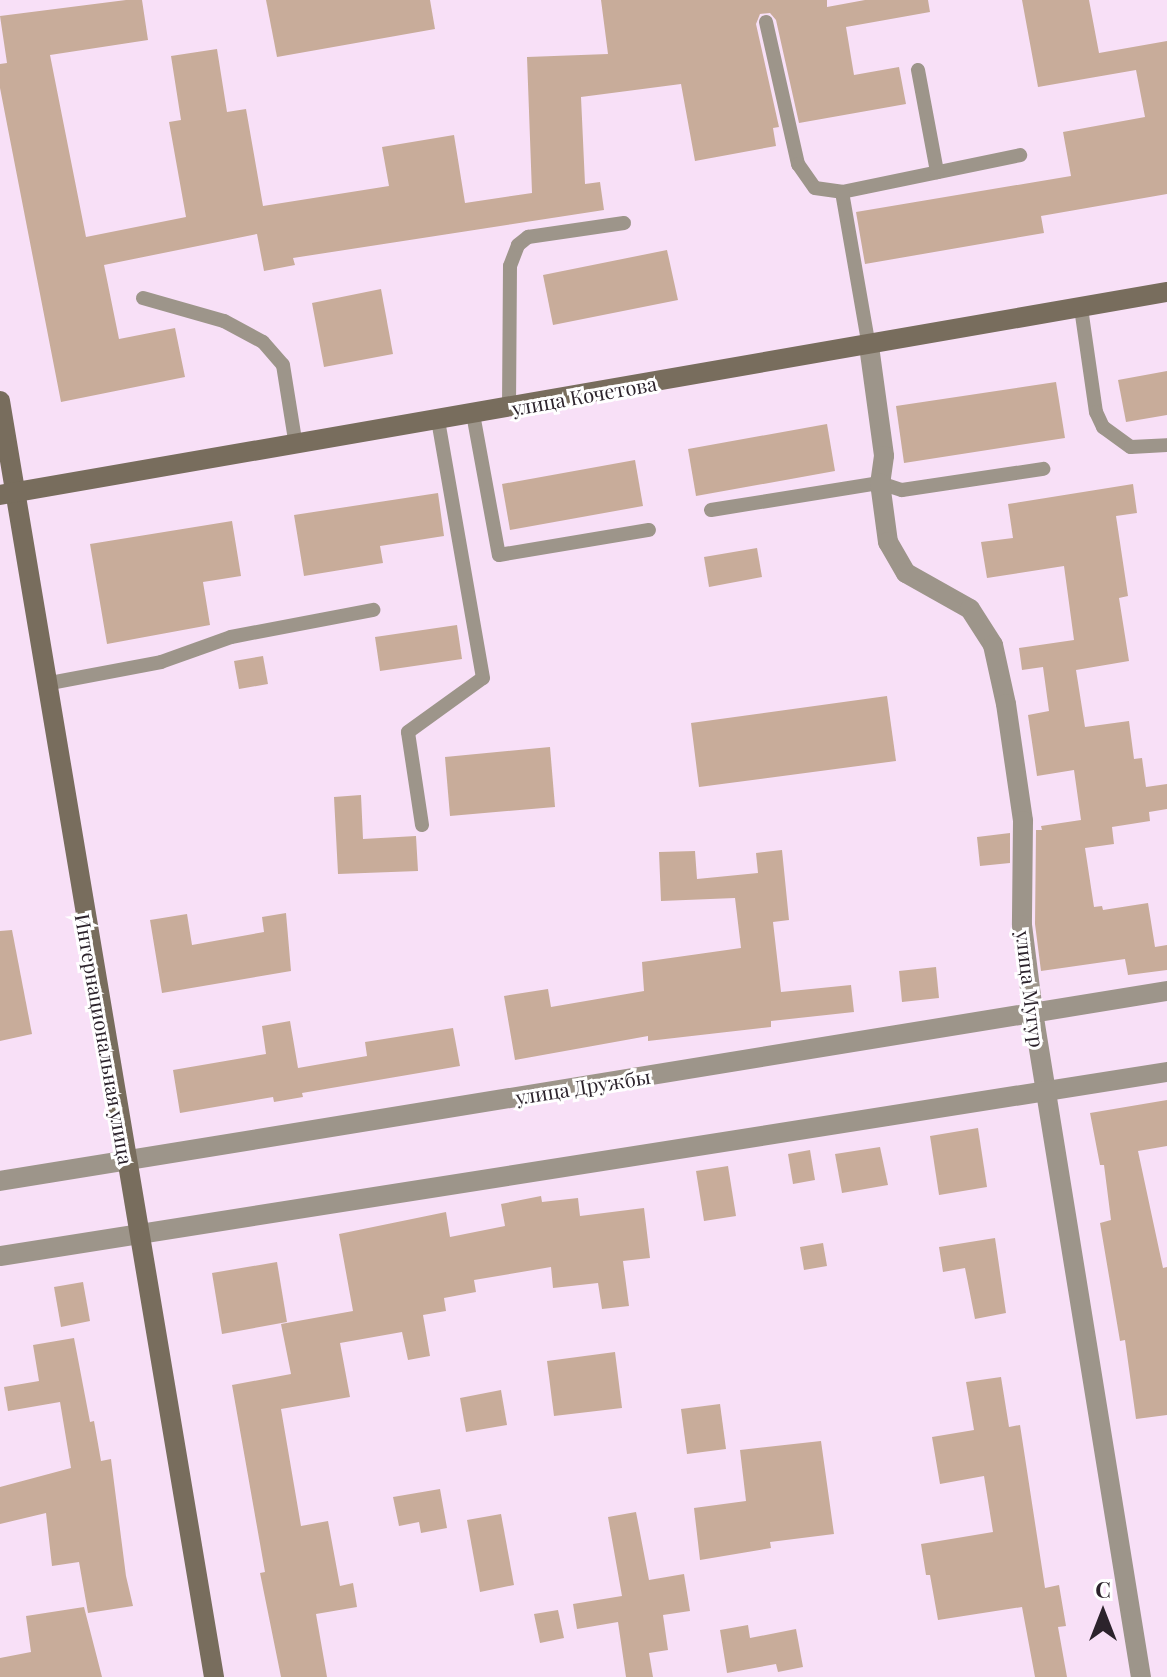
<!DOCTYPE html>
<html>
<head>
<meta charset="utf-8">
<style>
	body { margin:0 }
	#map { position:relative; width:1167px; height:1677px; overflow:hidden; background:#f8e0f7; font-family:"Playfair Display",serif }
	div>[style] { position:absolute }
	.building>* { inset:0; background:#c8ac9a }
	.lane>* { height:14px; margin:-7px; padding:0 7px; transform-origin:7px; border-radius:7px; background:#9d958a }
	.street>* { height:20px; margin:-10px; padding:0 10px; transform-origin:10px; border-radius:10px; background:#9d958a }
	.secondary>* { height:20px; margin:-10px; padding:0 10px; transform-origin:10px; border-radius:10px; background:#786d5d }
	span { translate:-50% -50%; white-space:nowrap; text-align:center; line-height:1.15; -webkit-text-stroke:6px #fff; paint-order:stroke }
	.street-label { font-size:20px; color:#2c232c }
	.north { position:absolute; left:1063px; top:1573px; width:80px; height:80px; -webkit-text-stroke:6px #fff; paint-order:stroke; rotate:0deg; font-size:22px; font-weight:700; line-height:32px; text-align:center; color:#2c232c }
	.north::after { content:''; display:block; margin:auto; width:28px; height:36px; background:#2c232c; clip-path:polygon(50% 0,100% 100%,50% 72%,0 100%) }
</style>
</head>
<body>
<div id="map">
	<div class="building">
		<div style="clip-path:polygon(126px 0,142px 0,148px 40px,50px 55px,86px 237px,186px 217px,169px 122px,181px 120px,171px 56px,217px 49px,227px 112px,246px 109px,263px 206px,389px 186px,382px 147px,454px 135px,465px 203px,532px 193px,527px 57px,608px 54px,601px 0,827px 0,827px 7px,865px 0,928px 0,930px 12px,846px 27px,854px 75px,899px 67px,906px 104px,799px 123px,776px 20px,770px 13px,760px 14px,756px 24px,779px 127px,773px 128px,776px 146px,695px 161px,681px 84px,581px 97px,585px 184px,600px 182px,604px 210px,293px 258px,295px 265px,264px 271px,257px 234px,104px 265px,119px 339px,175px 328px,185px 377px,61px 402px,0 88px,0 64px,7px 63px,0 16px)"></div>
		<div style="clip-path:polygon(266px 0,430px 0,435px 29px,277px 57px)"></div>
		<div style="clip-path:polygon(1022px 0,1089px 0,1099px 53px,1167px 41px,1167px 194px,1041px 216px,1044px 233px,865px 264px,856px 212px,1071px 176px,1063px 132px,1145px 117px,1136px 70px,1038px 87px)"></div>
		<div style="clip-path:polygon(667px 250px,678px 300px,553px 325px,543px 275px)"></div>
		<div style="clip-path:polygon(381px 289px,393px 354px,324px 367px,312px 303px)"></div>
		<div style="clip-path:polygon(1167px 371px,1167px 415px,1126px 422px,1118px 380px)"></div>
		<div style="clip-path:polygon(1056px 382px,1065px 438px,904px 463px,896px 406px)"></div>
		<div style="clip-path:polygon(827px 424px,835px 471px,696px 496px,688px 449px)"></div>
		<div style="clip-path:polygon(635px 460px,643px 506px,510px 530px,502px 484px)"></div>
		<div style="clip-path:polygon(1133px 484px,1137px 513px,1116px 516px,1128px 596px,1119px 598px,1129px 661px,1076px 670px,1085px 727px,1129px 721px,1134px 759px,1142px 758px,1146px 787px,1167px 784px,1167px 809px,1149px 812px,1150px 821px,1112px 827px,1114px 844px,1085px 848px,1094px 907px,1102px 906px,1103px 910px,1148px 903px,1155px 947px,1167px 945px,1167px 970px,1128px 975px,1125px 959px,1041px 971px,1035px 924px,1036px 830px,1042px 830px,1041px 826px,1081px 820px,1074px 770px,1037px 776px,1028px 715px,1049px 711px,1043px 667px,1022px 670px,1019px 648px,1074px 640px,1064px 566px,987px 578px,981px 542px,1013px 538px,1008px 504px)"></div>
		<div style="clip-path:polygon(438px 493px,444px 536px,380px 546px,383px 563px,304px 576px,294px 515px)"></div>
		<div style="clip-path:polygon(232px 521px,241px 576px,203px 582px,210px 625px,107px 644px,90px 544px)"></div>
		<div style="clip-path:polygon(757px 548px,762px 577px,709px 587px,704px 557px)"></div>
		<div style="clip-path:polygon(457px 625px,462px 659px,380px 671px,375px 637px)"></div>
		<div style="clip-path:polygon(263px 656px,268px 684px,239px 689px,234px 661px)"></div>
		<div style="clip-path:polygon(887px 696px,896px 761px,699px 787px,691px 723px)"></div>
		<div style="clip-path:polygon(550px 747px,555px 807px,450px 816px,445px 757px)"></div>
		<div style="clip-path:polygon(361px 795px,363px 839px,416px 836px,418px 871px,338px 874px,334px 797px)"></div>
		<div style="clip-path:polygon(1010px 833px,1010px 863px,980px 866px,977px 837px)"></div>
		<div style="clip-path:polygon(782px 850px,789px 920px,773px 922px,781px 992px,851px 985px,854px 1012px,771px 1021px,771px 1027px,648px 1041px,648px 1036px,515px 1060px,504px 996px,548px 989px,551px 1007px,644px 991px,642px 962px,741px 948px,735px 898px,661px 901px,659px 852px,695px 851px,697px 879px,758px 873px,756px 853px)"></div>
		<div style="clip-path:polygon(286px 913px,291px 971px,162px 993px,150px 920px,187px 914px,192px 945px,264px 932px,262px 917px)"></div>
		<div style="clip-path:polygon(12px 930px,32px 1034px,0 1041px,0 931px)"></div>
		<div style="clip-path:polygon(936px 967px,939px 998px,902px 1002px,899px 971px)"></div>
		<div style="clip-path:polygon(290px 1021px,298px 1068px,367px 1056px,365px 1042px,453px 1028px,460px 1066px,302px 1093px,303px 1097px,274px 1102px,273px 1097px,180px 1113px,173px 1070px,266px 1054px,262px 1026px)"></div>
		<div style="clip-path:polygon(1167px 1100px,1167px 1146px,1138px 1151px,1163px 1268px,1167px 1267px,1167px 1415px,1136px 1419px,1125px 1340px,1120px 1341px,1100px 1223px,1111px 1220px,1104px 1165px,1100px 1165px,1090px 1113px)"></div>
		<div style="clip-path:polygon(978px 1128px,987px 1187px,939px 1195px,930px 1136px)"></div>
		<div style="clip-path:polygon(880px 1147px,888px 1185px,842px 1193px,835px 1154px)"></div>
		<div style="clip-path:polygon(810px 1150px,815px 1180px,793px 1184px,788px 1154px)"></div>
		<div style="clip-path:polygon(728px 1166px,736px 1216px,704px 1221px,696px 1171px)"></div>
		<div style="clip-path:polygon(541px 1196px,542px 1202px,578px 1198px,580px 1216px,644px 1208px,650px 1258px,623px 1261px,629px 1306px,602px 1309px,598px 1283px,553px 1288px,551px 1267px,474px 1280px,476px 1292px,444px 1298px,446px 1311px,423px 1315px,430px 1356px,408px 1360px,402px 1332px,340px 1343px,350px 1397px,281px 1409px,301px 1526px,328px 1521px,340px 1586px,353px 1583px,357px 1607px,316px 1614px,327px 1677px,281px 1677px,260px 1573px,265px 1572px,232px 1385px,291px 1374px,281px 1324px,353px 1311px,339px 1234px,446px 1212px,450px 1237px,505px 1226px,501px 1204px)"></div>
		<div style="clip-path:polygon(995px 1238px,1006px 1313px,975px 1319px,965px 1268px,943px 1272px,939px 1247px)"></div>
		<div style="clip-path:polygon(823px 1243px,827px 1266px,804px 1270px,800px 1247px)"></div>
		<div style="clip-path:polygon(277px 1262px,287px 1322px,222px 1334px,212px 1273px)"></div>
		<div style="clip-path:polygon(83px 1282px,90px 1321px,61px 1327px,54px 1287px)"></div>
		<div style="clip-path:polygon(74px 1338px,90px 1422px,94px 1421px,101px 1461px,111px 1459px,126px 1576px,133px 1606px,88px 1613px,79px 1562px,52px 1566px,46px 1513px,0 1524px,0 1487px,71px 1468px,60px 1402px,8px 1411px,4px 1387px,39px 1381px,33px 1345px)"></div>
		<div style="clip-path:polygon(615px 1352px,622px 1408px,554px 1416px,547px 1361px)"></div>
		<div style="clip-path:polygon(1001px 1377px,1009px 1427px,1020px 1425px,1045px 1588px,1059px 1585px,1066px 1626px,1058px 1627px,1067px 1677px,1035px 1677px,1022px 1607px,938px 1620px,930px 1575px,926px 1575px,921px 1544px,993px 1532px,984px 1476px,940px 1484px,932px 1437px,974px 1430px,966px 1382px)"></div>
		<div style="clip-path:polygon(501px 1390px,507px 1425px,466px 1432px,460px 1398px)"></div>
		<div style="clip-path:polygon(720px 1404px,726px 1449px,687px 1454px,681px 1409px)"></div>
		<div style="clip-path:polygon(821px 1441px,834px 1534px,770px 1542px,771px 1548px,700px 1560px,694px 1508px,746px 1501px,740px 1450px)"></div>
		<div style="clip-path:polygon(440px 1489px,447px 1528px,421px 1533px,419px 1522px,399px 1526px,393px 1497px)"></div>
		<div style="clip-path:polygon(636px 1512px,649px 1580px,684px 1574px,690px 1611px,663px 1615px,668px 1650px,649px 1653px,653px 1677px,626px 1677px,618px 1622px,577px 1629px,573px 1604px,622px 1596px,608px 1517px)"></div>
		<div style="clip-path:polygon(501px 1514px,514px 1585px,480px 1592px,467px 1520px)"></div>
		<div style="clip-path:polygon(84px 1607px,102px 1677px,0 1677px,0 1658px,31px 1652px,26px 1616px)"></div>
		<div style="clip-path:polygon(558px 1610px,564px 1638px,540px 1643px,534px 1614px)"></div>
		<div style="clip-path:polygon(748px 1625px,750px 1638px,796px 1629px,803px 1667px,778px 1672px,776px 1664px,727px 1673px,720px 1630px)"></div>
	</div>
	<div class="lane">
		<div style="left:766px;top:22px;width:146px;rotate:77.3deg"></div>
		<div style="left:798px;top:164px;width:29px;rotate:55deg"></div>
		<div style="left:815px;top:188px;width:27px;rotate:8deg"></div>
		<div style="left:842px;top:192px;width:182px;rotate:-11.7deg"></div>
		<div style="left:918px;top:70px;width:104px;rotate:79.4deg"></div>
		<div style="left:842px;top:192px;width:156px;rotate:80.1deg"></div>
		<div style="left:143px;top:298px;width:84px;rotate:15.9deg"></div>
		<div style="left:224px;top:321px;width:44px;rotate:28.3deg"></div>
		<div style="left:263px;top:342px;width:30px;rotate:49deg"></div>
		<div style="left:283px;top:365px;width:82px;rotate:80.9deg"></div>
		<div style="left:1081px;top:308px;width:105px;rotate:81.8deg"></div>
		<div style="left:1096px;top:412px;width:17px;rotate:65deg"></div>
		<div style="left:1103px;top:427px;width:34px;rotate:36deg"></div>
		<div style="left:1131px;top:447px;width:36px;rotate:-3deg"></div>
		<div style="left:509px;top:408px;width:142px;rotate:-89.6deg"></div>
		<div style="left:510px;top:266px;width:22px;rotate:-69deg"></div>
		<div style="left:518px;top:245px;width:13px;rotate:-39deg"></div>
		<div style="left:528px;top:237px;width:97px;rotate:-8.3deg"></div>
		<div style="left:473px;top:414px;width:143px;rotate:79.6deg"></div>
		<div style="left:499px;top:555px;width:152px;rotate:-9.5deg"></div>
		<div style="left:711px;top:510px;width:171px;rotate:-9.1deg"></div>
		<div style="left:880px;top:483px;width:23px;rotate:18deg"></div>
		<div style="left:902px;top:490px;width:143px;rotate:-8.5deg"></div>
		<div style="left:45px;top:684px;width:118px;rotate:-10.7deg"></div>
		<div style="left:161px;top:662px;width:74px;rotate:-19.7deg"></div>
		<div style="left:231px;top:637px;width:145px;rotate:-10.8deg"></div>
		<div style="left:422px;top:825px;width:94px;rotate:-98.6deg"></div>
		<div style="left:408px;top:732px;width:92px;rotate:-35.8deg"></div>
		<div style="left:483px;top:678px;width:262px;rotate:-99.9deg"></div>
	</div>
	<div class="street">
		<div style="left:869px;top:346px;width:111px;rotate:82.2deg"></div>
		<div style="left:884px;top:456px;width:27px;rotate:98deg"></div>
		<div style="left:880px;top:483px;width:60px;rotate:82.3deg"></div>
		<div style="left:888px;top:542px;width:36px;rotate:60deg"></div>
		<div style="left:906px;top:573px;width:73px;rotate:29.4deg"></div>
		<div style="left:970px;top:609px;width:43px;rotate:57.4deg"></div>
		<div style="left:993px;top:645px;width:60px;rotate:77.6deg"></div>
		<div style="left:1006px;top:704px;width:118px;rotate:81.7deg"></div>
		<div style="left:1023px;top:821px;width:104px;rotate:90.6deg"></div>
		<div style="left:1022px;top:925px;width:88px;rotate:82.8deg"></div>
		<div style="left:1033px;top:1012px;width:674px;rotate:80.78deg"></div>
		<div style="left:0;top:1181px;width:1182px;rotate:-9.25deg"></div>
		<div style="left:0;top:1256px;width:1181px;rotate:-8.96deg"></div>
	</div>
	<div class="secondary">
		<div style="left:0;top:401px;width:1294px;rotate:80.48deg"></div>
		<div style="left:0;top:495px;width:1185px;rotate:-9.87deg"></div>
	</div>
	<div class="street-label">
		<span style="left:584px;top:395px;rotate:-10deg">улица Кочетова</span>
		<span style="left:1031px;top:989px;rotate:83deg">улица Мугур</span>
		<span style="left:105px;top:1039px;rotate:80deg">Интернациональная улица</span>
		<span style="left:583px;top:1086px;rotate:-9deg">улица Дружбы</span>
	</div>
	<div class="north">С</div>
</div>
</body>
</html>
